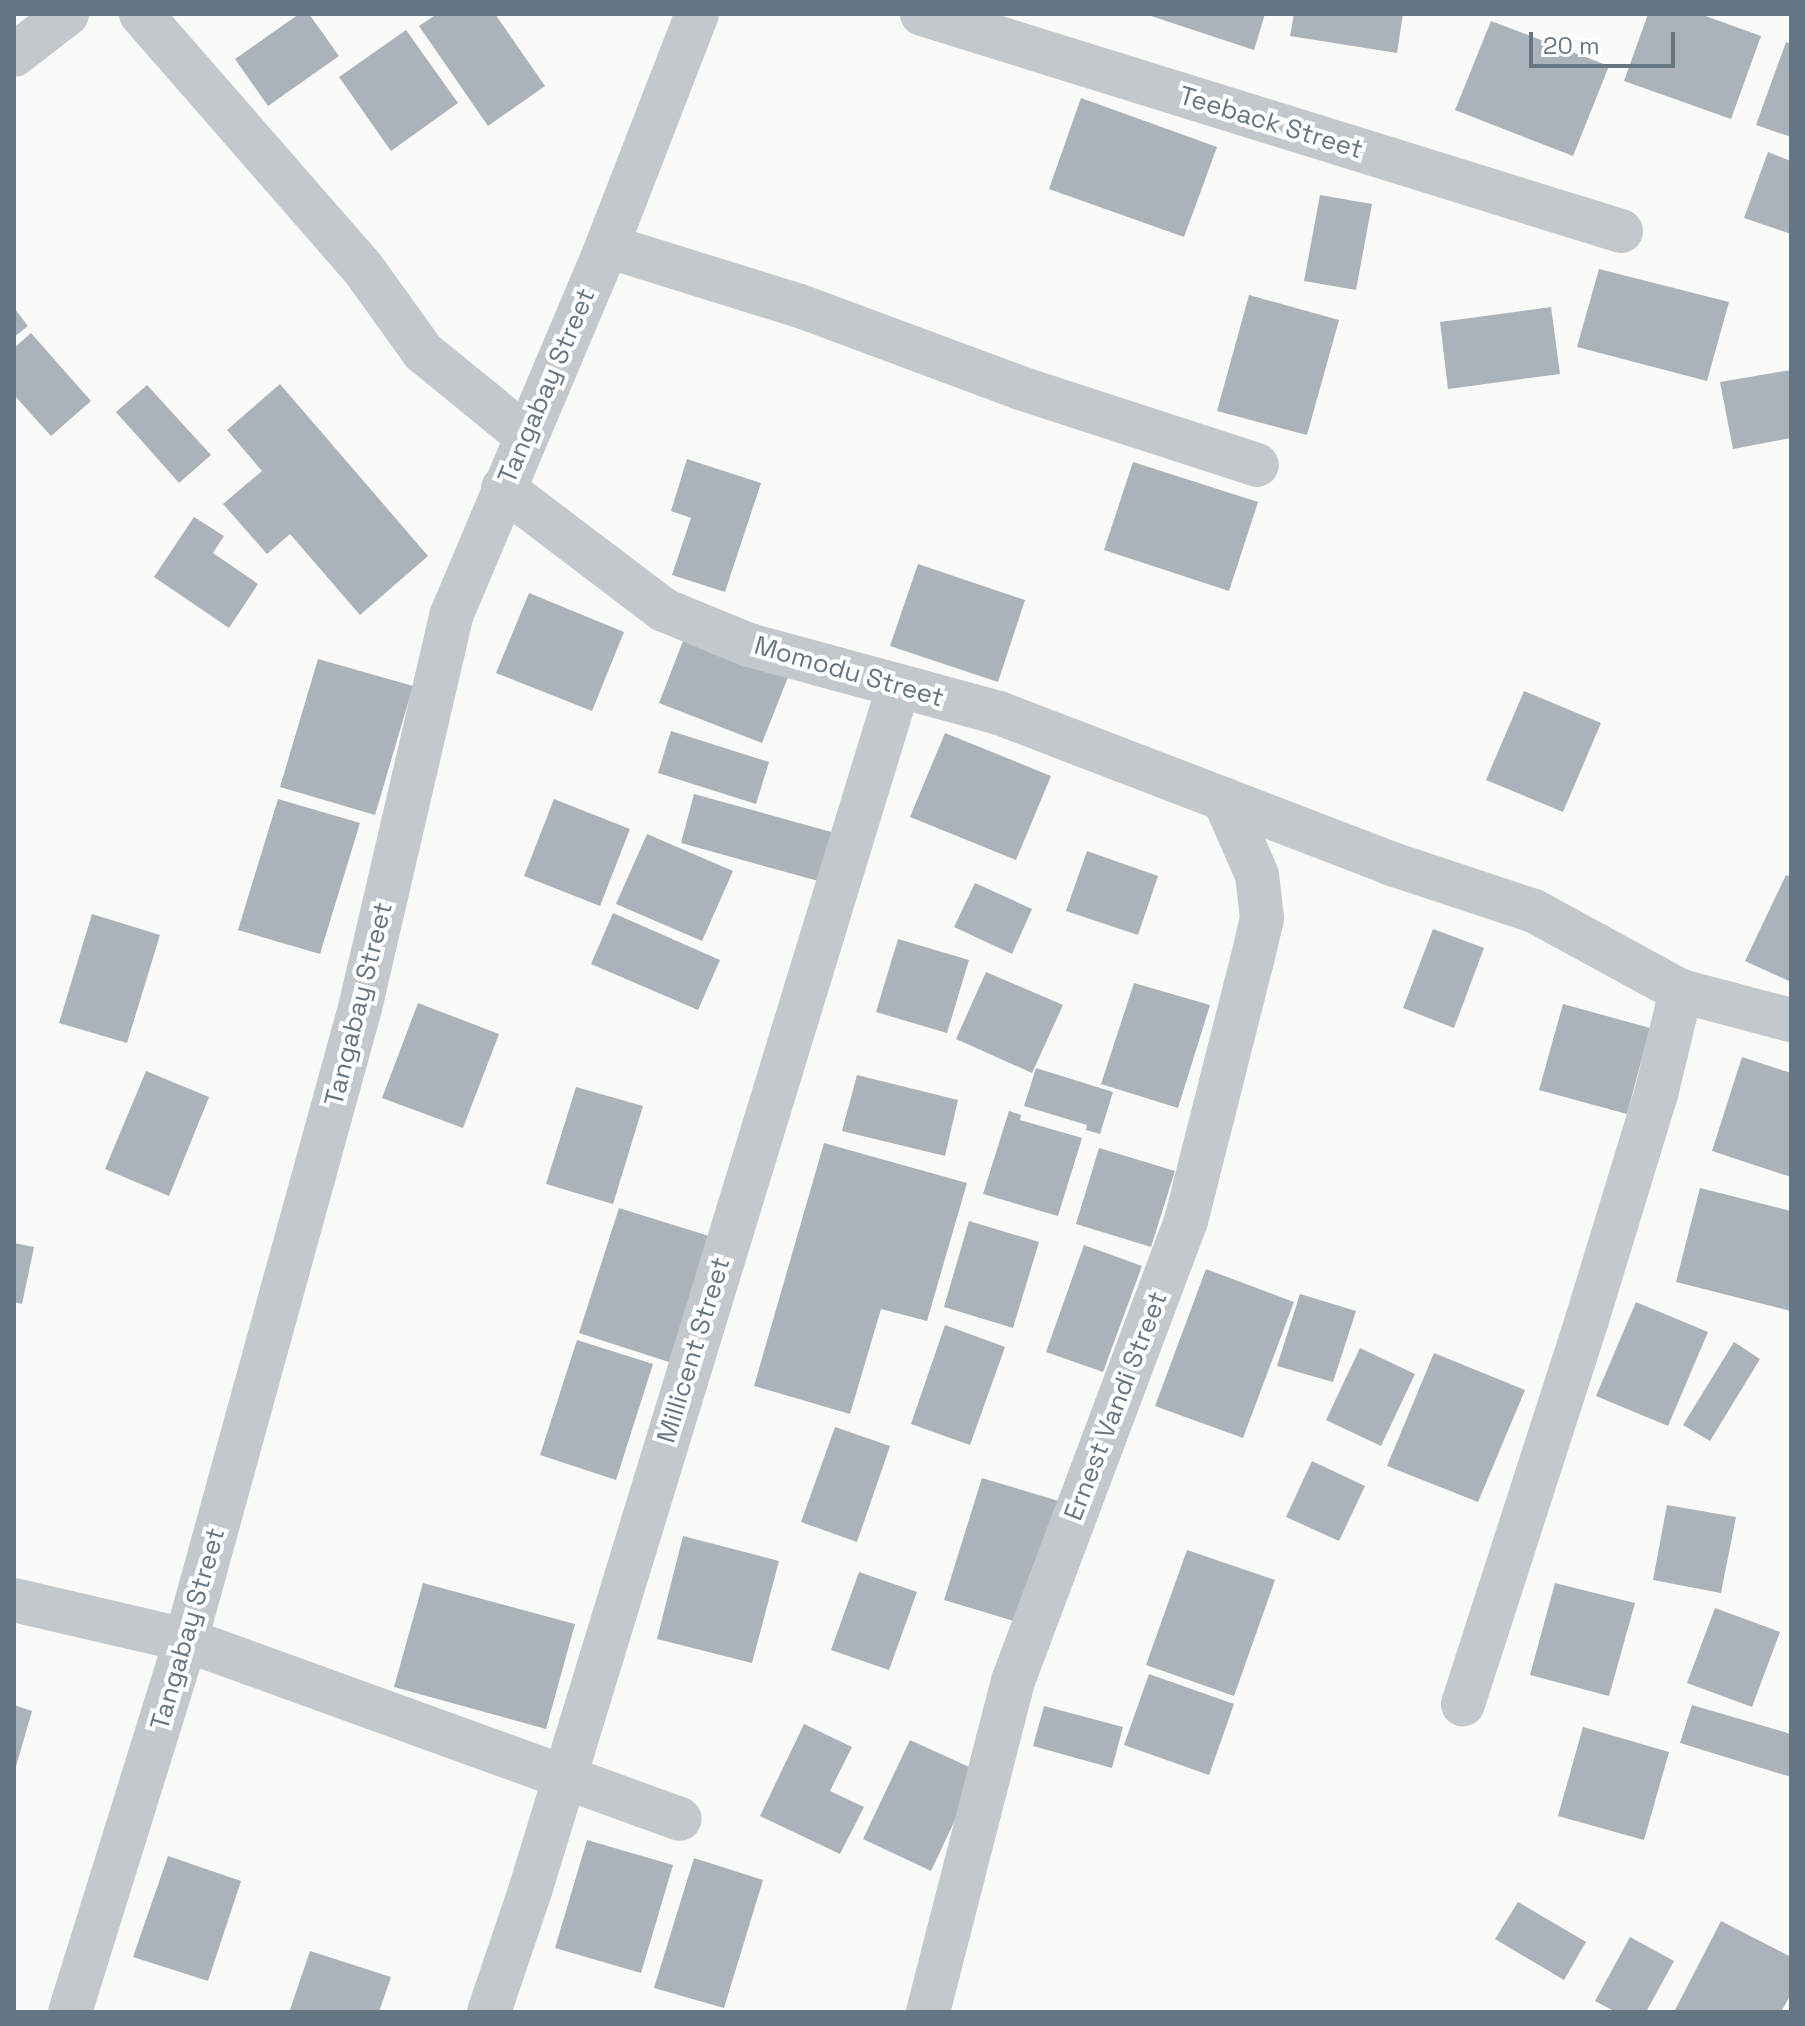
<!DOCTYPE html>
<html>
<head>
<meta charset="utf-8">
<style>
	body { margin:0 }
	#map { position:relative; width:1805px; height:2026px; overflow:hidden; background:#fafaf8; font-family:"Space Grotesk",sans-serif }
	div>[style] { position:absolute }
	.building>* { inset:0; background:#aab3b9 }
	.minor>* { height:44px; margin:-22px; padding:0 22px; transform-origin:22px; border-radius:22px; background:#c3c8cc }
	span { translate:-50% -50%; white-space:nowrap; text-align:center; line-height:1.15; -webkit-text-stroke:8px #fff; paint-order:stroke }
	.street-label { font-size:26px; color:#657683 }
	.frame { position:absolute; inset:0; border:16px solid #657683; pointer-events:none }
	.scale { position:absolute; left:1529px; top:32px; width:146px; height:36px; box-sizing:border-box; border:4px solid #657683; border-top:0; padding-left:10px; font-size:24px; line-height:28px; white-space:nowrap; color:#657683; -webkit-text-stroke:6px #fff; paint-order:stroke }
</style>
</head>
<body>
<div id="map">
	<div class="building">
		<div style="clip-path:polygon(299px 14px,309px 14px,339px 56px,268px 106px,235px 59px)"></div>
		<div style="clip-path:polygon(437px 14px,495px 14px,545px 86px,488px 126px,419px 26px)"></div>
		<div style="clip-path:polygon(1145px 14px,1265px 14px,1254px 50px)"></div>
		<div style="clip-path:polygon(1294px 14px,1403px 14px,1397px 53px,1290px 36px)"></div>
		<div style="clip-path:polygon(1648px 14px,1700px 14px,1761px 36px,1731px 119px,1624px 81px)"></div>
		<div style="clip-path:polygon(1491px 21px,1609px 66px,1573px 156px,1455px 110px)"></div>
		<div style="clip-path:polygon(406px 30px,458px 103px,391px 151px,339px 77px)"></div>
		<div style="clip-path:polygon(1786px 42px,1791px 44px,1791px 137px,1756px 125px)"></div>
		<div style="clip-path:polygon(1081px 98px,1217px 147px,1184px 237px,1049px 189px)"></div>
		<div style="clip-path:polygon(1768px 152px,1791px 161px,1791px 234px,1744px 218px)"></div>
		<div style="clip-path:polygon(1320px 195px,1372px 204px,1356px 290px,1304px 281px)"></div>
		<div style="clip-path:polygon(1599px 269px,1729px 302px,1707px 381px,1577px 347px)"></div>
		<div style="clip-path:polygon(1249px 295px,1339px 320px,1307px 435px,1217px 411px)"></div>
		<div style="clip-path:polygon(1551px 307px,1560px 374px,1448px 389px,1440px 322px)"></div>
		<div style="clip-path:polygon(14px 308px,28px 326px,14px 337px)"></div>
		<div style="clip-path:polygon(31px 333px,91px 401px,51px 436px,14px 395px,14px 348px)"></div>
		<div style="clip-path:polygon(1791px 370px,1791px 438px,1733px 449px,1720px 382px)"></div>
		<div style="clip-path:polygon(280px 384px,428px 556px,360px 615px,290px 534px,267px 554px,223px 504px,262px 471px,227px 430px)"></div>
		<div style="clip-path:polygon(147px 385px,211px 455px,179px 483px,116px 412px)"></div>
		<div style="clip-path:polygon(687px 459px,761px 483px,725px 592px,672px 575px,691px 518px,671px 511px)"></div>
		<div style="clip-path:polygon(1133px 462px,1258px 502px,1229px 591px,1104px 550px)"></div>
		<div style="clip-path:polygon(194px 517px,224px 536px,213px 553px,258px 584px,229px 628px,154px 577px)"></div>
		<div style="clip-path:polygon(918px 564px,1025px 600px,998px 682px,890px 646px)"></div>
		<div style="clip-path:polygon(529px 593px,624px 632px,592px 711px,496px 673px)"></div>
		<div style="clip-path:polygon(685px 636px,788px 677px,762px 743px,659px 703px)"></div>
		<div style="clip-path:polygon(318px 659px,413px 686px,375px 815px,280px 787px)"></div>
		<div style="clip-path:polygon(1524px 691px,1601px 723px,1563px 812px,1486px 780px)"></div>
		<div style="clip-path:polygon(671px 731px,769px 762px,756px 804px,658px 773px)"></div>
		<div style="clip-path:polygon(945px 733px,1051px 776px,1016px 860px,910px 817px)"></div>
		<div style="clip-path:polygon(694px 794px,835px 833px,822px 882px,681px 843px)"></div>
		<div style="clip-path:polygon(278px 799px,360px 823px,320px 954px,238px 930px)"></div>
		<div style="clip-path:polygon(554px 799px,630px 829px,600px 906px,524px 876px)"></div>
		<div style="clip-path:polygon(647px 834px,733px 871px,702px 941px,616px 904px)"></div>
		<div style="clip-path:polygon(1087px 851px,1158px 876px,1138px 935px,1066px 911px)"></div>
		<div style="clip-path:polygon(1786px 875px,1791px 877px,1791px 982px,1745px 961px)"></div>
		<div style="clip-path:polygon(975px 883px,1032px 909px,1012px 954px,954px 927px)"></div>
		<div style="clip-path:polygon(613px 913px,720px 960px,698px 1010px,591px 964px)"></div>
		<div style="clip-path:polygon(92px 914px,160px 935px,127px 1043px,59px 1023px)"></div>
		<div style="clip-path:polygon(1433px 929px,1484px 948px,1454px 1028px,1403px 1008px)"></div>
		<div style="clip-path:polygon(898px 939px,969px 960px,947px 1033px,876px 1012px)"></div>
		<div style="clip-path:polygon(986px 972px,1063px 1005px,1032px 1073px,956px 1039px)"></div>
		<div style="clip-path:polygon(1134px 983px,1210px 1005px,1178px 1108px,1101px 1084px)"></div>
		<div style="clip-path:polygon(418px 1003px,499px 1034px,463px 1128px,382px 1098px)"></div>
		<div style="clip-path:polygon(1563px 1004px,1650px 1028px,1627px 1114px,1539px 1090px)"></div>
		<div style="clip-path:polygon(1742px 1057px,1791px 1073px,1791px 1177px,1712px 1151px)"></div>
		<div style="clip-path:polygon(1036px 1068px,1113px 1092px,1100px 1134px,1086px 1130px,1087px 1125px,1024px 1106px)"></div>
		<div style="clip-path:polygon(146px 1071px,209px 1097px,169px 1196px,105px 1169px)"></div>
		<div style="clip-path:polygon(857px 1075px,958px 1100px,945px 1156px,842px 1131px)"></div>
		<div style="clip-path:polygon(576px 1087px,643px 1106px,613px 1204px,546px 1184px)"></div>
		<div style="clip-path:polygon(1009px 1111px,1021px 1115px,1020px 1120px,1082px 1138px,1058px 1216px,983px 1194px)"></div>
		<div style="clip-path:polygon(824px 1143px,967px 1183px,927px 1321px,881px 1309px,850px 1414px,754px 1386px)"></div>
		<div style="clip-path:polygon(1099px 1148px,1175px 1171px,1151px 1247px,1076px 1224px)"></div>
		<div style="clip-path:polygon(1700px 1188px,1791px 1211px,1791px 1311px,1676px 1282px)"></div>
		<div style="clip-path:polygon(619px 1208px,709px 1236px,669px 1362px,579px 1333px)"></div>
		<div style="clip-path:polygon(969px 1221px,1039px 1242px,1013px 1328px,944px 1307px)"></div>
		<div style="clip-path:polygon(14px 1243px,34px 1247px,22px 1304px,14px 1302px)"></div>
		<div style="clip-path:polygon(1084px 1245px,1142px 1266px,1103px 1372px,1046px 1352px)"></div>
		<div style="clip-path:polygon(1206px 1269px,1294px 1302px,1243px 1438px,1155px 1406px)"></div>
		<div style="clip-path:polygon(1300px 1294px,1356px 1311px,1333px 1382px,1277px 1366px)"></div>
		<div style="clip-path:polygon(1636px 1302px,1708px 1332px,1668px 1426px,1596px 1396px)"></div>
		<div style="clip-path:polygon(945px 1325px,1005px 1347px,970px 1445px,911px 1424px)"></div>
		<div style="clip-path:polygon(577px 1340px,653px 1364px,616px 1480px,540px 1455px)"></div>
		<div style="clip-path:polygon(1734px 1342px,1760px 1359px,1710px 1441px,1683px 1425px)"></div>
		<div style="clip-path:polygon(1360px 1348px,1415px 1374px,1381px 1446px,1326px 1420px)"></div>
		<div style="clip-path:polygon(1434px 1353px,1525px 1390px,1478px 1502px,1387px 1466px)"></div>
		<div style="clip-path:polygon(835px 1427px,890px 1446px,857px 1542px,801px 1522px)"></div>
		<div style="clip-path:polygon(1312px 1461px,1365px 1486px,1339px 1541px,1286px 1517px)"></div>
		<div style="clip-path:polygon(982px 1478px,1062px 1502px,1024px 1624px,944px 1600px)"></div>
		<div style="clip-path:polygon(1667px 1505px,1736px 1517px,1721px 1593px,1653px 1580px)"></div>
		<div style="clip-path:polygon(683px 1536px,779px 1561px,752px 1663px,657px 1639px)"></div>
		<div style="clip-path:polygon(1187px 1550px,1275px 1580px,1234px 1696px,1146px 1665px)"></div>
		<div style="clip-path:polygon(859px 1572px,917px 1592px,889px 1670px,831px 1650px)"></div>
		<div style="clip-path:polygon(423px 1583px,575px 1624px,546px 1729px,394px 1687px)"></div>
		<div style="clip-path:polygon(1555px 1583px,1635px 1603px,1609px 1696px,1530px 1675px)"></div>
		<div style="clip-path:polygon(1715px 1608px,1780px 1632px,1752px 1707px,1687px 1683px)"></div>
		<div style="clip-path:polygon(1149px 1674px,1234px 1704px,1209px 1775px,1124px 1745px)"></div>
		<div style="clip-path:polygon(14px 1705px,32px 1711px,15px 1770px,14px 1770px)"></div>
		<div style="clip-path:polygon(1692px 1705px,1791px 1734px,1791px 1777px,1680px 1743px)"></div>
		<div style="clip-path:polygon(1044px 1706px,1123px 1727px,1112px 1768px,1033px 1746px)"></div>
		<div style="clip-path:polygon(804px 1724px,852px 1747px,830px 1791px,864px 1807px,840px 1854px,760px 1816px)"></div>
		<div style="clip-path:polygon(1583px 1727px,1669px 1752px,1644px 1840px,1558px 1816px)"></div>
		<div style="clip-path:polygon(910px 1740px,978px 1771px,931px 1871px,863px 1839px)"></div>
		<div style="clip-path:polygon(587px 1840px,673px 1865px,641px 1973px,555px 1948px)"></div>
		<div style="clip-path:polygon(168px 1856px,241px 1881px,208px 1981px,133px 1957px)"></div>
		<div style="clip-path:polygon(694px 1858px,763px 1880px,724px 2008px,654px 1988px)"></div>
		<div style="clip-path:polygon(1518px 1902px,1586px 1942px,1564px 1980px,1495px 1939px)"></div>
		<div style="clip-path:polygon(1721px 1921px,1791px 1957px,1791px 1994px,1781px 2012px,1674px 2012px)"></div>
		<div style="clip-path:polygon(1630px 1937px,1674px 1961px,1646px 2012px,1616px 2012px,1595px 2001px)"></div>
		<div style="clip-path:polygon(310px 1951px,391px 1977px,379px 2012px,290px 2010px)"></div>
	</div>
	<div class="minor">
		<div style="left:141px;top:14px;width:336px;rotate:48.9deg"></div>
		<div style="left:362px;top:267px;width:105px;rotate:54.3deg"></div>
		<div style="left:423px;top:352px;width:133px;rotate:39.2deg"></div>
		<div style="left:922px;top:14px;width:732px;rotate:17.25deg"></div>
		<div style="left:14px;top:55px;width:67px;rotate:-37.7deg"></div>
		<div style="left:607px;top:246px;width:202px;rotate:17.3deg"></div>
		<div style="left:800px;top:306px;width:235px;rotate:20.4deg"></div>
		<div style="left:1020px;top:388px;width:249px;rotate:18deg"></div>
		<div style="left:503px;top:488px;width:202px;rotate:37.2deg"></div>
		<div style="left:664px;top:610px;width:92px;rotate:22.4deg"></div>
		<div style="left:749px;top:645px;width:259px;rotate:15.2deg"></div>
		<div style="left:999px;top:713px;width:418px;rotate:21deg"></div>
		<div style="left:1389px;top:863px;width:153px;rotate:18.3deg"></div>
		<div style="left:1534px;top:911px;width:167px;rotate:28.6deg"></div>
		<div style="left:1681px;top:991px;width:106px;rotate:103.6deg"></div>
		<div style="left:1656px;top:1094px;width:236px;rotate:107deg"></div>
		<div style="left:1587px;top:1320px;width:404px;rotate:107.9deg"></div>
		<div style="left:1681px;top:991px;width:114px;rotate:14.8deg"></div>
		<div style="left:14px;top:1600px;width:177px;rotate:13.1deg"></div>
		<div style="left:186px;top:1640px;width:525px;rotate:19.92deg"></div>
		<div style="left:70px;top:2012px;width:390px;rotate:-72.7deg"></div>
		<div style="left:186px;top:1640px;width:656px;rotate:-74.61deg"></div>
		<div style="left:360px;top:1008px;width:402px;rotate:-76.9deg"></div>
		<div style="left:451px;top:616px;width:402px;rotate:-67.1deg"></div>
		<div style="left:607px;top:246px;width:249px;rotate:-68.8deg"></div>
		<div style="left:489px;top:2012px;width:128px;rotate:-71.3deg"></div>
		<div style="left:530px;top:1891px;width:1258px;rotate:-72.99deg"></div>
		<div style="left:928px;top:2012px;width:342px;rotate:-75.6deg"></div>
		<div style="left:1013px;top:1681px;width:491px;rotate:-69.4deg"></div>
		<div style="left:1186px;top:1221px;width:268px;rotate:-75.8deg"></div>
		<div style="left:1252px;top:961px;width:44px;rotate:-76.9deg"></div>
		<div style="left:1262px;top:918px;width:43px;rotate:-96.6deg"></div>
		<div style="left:1257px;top:875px;width:83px;rotate:-113.5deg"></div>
	</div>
	<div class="street-label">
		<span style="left:1271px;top:123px;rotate:17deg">Teeback Street</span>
		<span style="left:547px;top:386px;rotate:-67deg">Tangabay Street</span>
		<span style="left:849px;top:672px;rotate:16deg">Momodu Street</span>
		<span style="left:359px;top:1004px;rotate:-76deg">Tangabay Street</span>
		<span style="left:694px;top:1350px;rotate:-73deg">Millicent Street</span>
		<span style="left:1116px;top:1406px;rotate:-69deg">Ernest Vandi Street</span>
		<span style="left:188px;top:1629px;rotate:-74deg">Tangabay Street</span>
	</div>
	<div class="frame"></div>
	<div class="scale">20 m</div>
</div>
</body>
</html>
